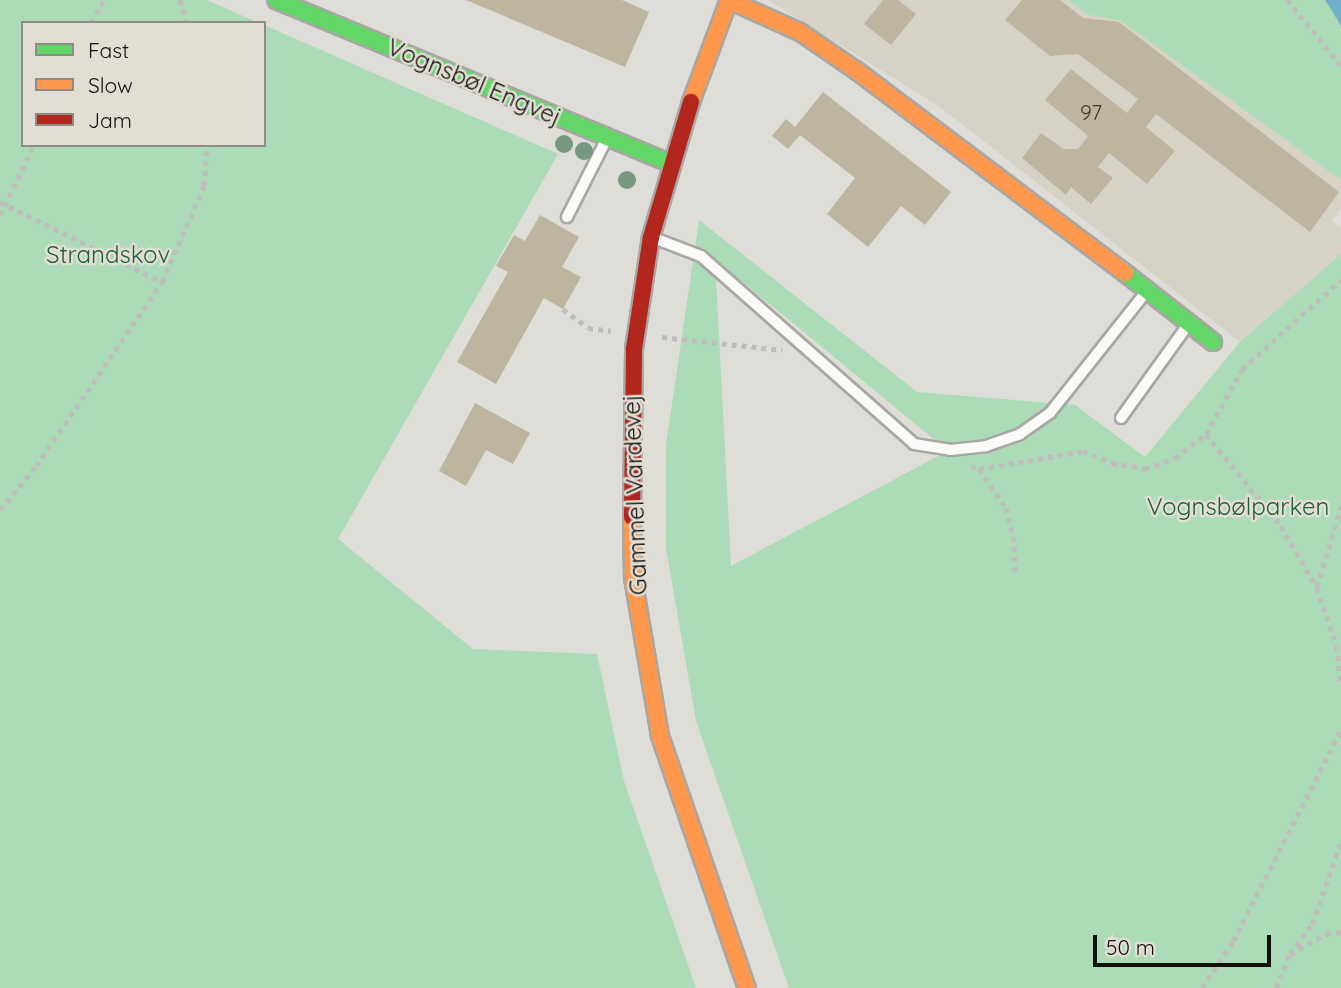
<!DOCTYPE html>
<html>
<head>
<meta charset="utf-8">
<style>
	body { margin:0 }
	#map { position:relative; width:1341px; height:988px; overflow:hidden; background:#deddd8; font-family:Quicksand,sans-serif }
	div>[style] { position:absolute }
	.built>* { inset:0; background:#d7d2c6 }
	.green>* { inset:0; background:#acdbb7 }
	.water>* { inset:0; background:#6fb2c7 }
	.building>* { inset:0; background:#beb5a0 }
	.path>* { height:4.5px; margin-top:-2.25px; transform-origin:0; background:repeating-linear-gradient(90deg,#bfbebc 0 5px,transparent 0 10px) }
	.roads { filter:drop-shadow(2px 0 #a9a7a3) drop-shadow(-2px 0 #a9a7a3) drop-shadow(0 2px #a9a7a3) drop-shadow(0 -2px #a9a7a3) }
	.lane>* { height:10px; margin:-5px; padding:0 5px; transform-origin:5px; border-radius:5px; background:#fafaf9 }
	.fast>* { height:16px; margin:-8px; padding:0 8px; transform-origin:8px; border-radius:8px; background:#63d668 }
	.slow>* { height:16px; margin:-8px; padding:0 8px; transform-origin:8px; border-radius:8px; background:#ff974d }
	.jam>* { height:16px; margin:-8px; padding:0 8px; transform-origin:8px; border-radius:8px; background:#b3261e }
	.trees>* { width:18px; height:18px; margin:-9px; border-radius:50%; background:#769980 }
	span { translate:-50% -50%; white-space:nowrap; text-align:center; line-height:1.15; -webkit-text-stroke:5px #e2ded4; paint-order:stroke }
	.number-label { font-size:21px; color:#3e3a32 }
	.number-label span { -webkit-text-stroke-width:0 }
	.street-label { font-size:24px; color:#13110e }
	.park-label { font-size:24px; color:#216138 }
	.legend { position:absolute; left:21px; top:21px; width:245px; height:126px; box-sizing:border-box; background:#e2ded4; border:2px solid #8f8c85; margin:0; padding:9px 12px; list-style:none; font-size:21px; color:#13110e }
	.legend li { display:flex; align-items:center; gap:14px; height:35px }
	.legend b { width:35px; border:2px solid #8f8c85 }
	.scale { position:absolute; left:1093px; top:935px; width:178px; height:32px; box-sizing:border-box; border:4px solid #13110e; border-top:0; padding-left:9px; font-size:21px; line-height:24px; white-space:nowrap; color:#13110e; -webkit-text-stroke:5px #e2ded4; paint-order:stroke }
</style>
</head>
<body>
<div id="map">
	<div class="built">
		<div style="clip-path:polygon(768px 0,1068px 0,1088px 15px,1120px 19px,1341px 180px,1341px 209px,1331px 220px,1341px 228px,1341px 254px,1240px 342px,940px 107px)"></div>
	</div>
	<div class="green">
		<div style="clip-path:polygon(0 0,207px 0,259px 23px,23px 23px,23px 145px,264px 145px,264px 25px,558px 154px,338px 539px,473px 649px,597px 654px,624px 781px,696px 988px,0 988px)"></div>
		<div style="clip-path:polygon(1068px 0,1341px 0,1341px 180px,1120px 20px,1088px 15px)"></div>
		<div style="clip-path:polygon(evenodd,699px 220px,917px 392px,1075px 405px,1145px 457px,1240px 342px,1341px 254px,1341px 988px,789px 988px,696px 721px,666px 548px,666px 445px,699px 220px,715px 259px,948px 451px,731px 566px,715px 259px)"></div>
	</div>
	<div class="water">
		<div style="clip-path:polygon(1325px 0,1341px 0,1341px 26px,1329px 6px)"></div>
	</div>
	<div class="building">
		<div style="clip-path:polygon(466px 0,622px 0,649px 12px,625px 67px)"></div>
		<div style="clip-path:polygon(883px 0,898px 0,916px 14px,891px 45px,864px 24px)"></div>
		<div style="clip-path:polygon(1022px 0,1060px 0,1083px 18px,1119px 22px,1339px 192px,1310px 232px,1156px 114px,1146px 127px,1175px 151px,1147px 184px,1109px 153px,1098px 167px,1113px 178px,1091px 204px,1071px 187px,1066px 195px,1022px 158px,1041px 133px,1064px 149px,1078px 149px,1088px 136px,1045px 100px,1071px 69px,1127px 113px,1138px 99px,1078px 54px,1050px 56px,1005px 20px)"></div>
		<div style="clip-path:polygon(823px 92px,951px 192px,925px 225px,901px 206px,868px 247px,827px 214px,855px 178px,800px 135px,788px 149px,772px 136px,786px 119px,795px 127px)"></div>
		<div style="clip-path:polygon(540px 215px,579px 237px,562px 267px,581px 277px,563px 309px,544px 298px,496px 384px,457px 362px,508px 272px,496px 266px,514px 235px,525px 241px)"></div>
		<div style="clip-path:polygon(475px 403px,530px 433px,513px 464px,486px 450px,466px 486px,439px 471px)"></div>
	</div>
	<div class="path">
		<div style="left:180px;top:0;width:24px;rotate:73deg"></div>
		<div style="left:1287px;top:0;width:85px;rotate:50.3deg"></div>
		<div style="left:91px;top:23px;width:26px;rotate:-61deg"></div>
		<div style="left:0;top:202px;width:181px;rotate:26.3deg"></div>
		<div style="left:0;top:215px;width:78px;rotate:-64.1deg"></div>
		<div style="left:563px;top:309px;width:31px;rotate:37deg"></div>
		<div style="left:588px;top:328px;width:23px;rotate:7deg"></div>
		<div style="left:662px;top:337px;width:121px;rotate:6.2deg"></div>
		<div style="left:1206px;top:434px;width:119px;rotate:50.8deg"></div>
		<div style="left:1281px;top:526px;width:72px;rotate:59.9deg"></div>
		<div style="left:1317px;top:588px;width:61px;rotate:71deg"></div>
		<div style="left:1337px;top:646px;width:40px;rotate:84.3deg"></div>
		<div style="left:971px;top:466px;width:9px;rotate:21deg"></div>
		<div style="left:979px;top:469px;width:106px;rotate:-9.8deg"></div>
		<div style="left:1083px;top:451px;width:31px;rotate:22deg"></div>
		<div style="left:1112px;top:463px;width:34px;rotate:10deg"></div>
		<div style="left:1145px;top:469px;width:32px;rotate:-20deg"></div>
		<div style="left:1175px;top:458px;width:39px;rotate:-38deg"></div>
		<div style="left:1206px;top:434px;width:74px;rotate:-61deg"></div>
		<div style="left:1242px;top:369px;width:133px;rotate:-42deg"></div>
		<div style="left:979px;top:469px;width:47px;rotate:55.3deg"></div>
		<div style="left:1006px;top:508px;width:30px;rotate:75deg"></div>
		<div style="left:1014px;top:537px;width:38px;rotate:88deg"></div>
		<div style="left:0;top:510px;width:57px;rotate:-50.7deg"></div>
		<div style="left:36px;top:466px;width:223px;rotate:-55.6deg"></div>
		<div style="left:162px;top:282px;width:105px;rotate:-66.4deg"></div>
		<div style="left:204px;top:186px;width:41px;rotate:-85.8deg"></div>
		<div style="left:1317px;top:587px;width:84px;rotate:-73.5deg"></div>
		<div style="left:1290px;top:954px;width:37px;rotate:-54deg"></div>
		<div style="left:1312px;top:924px;width:87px;rotate:-70.5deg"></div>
		<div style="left:1202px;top:988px;width:56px;rotate:-56.6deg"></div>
		<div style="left:1233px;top:941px;width:237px;rotate:-62.9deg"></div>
		<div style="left:1276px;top:988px;width:37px;rotate:-68deg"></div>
		<div style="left:1290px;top:954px;width:41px;rotate:-29.1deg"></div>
		<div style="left:1326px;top:934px;width:15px;rotate:-8deg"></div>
	</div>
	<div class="roads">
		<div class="lane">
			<div style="left:567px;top:217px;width:89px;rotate:-63.1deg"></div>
			<div style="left:654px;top:238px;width:50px;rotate:21deg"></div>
			<div style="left:701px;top:256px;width:284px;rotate:41.4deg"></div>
			<div style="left:914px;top:444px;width:36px;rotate:9deg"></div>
			<div style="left:950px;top:450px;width:36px;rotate:-6deg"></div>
			<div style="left:986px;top:446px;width:36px;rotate:-19deg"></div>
			<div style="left:1020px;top:434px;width:37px;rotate:-35deg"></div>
			<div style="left:1050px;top:413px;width:154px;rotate:-51.6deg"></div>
			<div style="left:1121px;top:418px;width:113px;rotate:-54.3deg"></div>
		</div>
		<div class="fast">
			<div style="left:276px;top:0;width:429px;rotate:22.5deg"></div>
			<div style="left:1125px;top:273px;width:112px;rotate:38.1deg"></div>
		</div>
		<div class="slow">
			<div style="left:691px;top:102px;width:109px;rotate:-69.6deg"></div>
			<div style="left:729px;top:0;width:78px;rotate:24.3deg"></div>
			<div style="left:800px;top:32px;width:69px;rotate:34.4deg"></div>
			<div style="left:857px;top:71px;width:336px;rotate:37deg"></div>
			<div style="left:632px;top:517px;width:61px;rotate:89.1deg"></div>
			<div style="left:633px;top:578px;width:160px;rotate:80.3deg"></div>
			<div style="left:660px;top:736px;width:267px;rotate:71deg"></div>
		</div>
		<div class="jam">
			<div style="left:632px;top:517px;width:168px;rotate:-89.3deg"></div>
			<div style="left:634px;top:349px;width:113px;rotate:-81.4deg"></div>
			<div style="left:651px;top:237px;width:141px;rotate:-73.5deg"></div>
		</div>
	</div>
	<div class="trees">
		<div style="left:564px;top:144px"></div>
		<div style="left:584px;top:151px"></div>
		<div style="left:627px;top:180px"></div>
	</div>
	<div class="number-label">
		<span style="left:1091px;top:112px">97</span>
	</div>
	<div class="street-label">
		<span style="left:474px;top:82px;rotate:23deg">Vognsbøl Engvej</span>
		<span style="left:635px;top:495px;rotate:-92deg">Gammel Vardevej</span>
	</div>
	<div class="park-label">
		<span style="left:108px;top:255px">Strandskov</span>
		<span style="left:1238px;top:507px">Vognsbølparken</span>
	</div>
	<ul class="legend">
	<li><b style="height:9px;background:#63d668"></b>Fast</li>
	<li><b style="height:9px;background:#ff974d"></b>Slow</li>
	<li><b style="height:9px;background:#b3261e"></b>Jam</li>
	</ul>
	<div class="scale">50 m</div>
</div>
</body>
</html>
